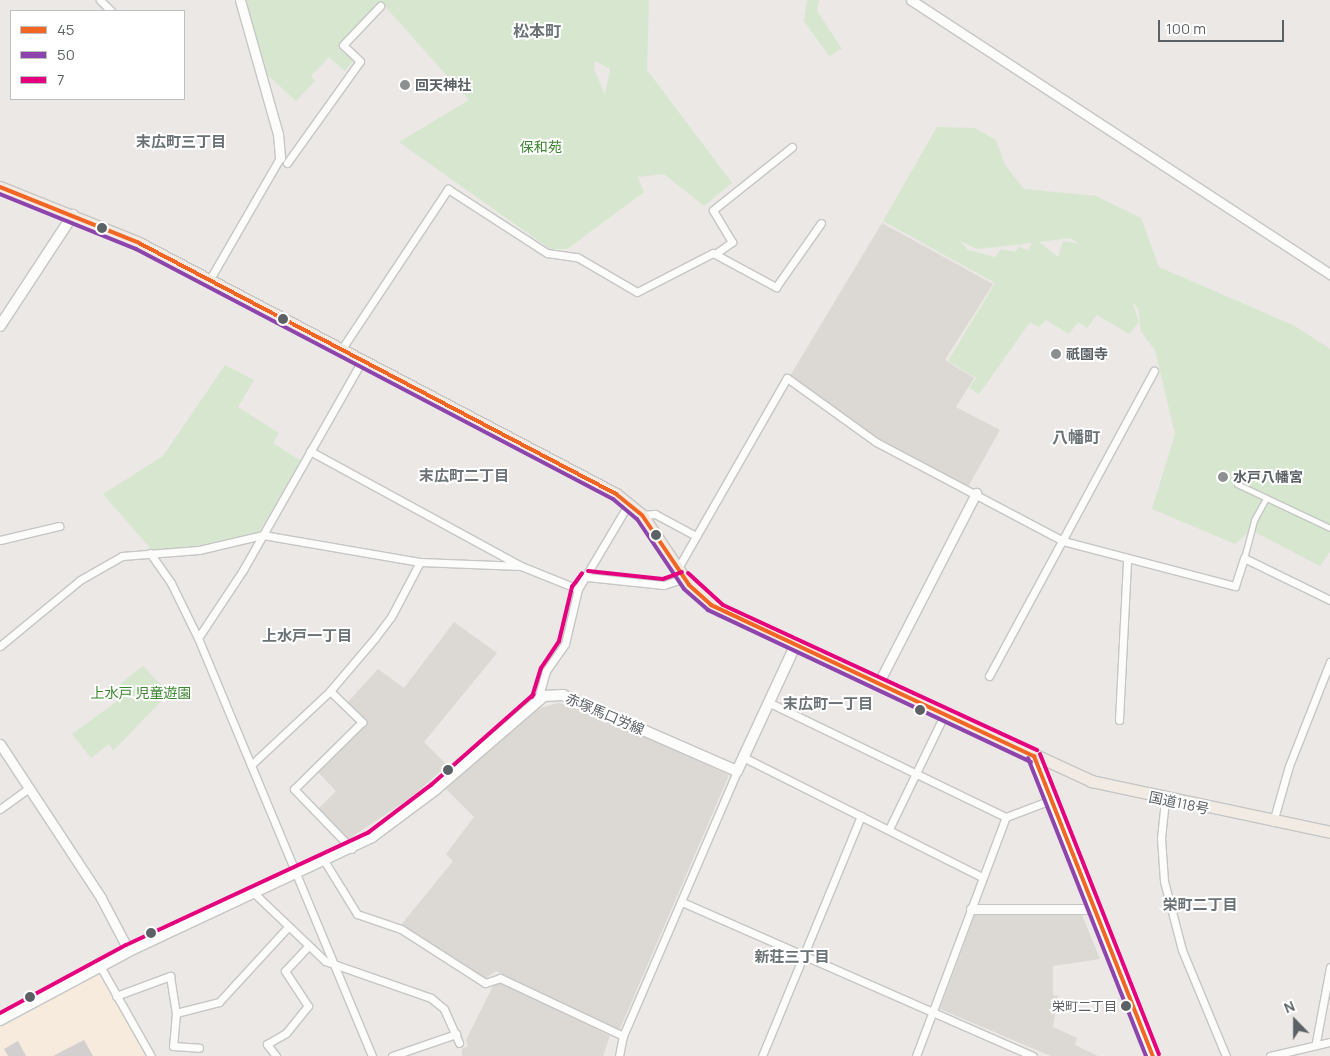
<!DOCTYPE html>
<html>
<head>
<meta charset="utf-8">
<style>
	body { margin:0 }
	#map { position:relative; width:1330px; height:1056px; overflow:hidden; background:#ebe8e5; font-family:Manrope,"Noto Sans JP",sans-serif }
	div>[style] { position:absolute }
	.commercial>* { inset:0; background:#f6ebdd }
	.education>* { inset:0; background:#dcd8d3 }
	.green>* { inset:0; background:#d7e7cf }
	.building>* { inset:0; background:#d2cfce }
	.roads { filter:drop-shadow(1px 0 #c5c6c5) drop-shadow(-1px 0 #c5c6c5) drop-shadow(0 1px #c5c6c5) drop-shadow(0 -1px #c5c6c5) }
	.pedestrian>* { height:5px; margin:-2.5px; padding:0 2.5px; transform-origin:2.5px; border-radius:2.5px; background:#fcfcfb }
	.minor>* { height:7px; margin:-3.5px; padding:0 3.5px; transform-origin:3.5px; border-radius:3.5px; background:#fcfcfb }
	.tertiary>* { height:9px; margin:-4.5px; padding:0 4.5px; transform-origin:4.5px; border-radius:4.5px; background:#fcfcfb }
	.secondary>* { height:10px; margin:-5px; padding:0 5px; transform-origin:5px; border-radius:5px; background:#fcfcfb }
	.trunk>* { height:11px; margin:-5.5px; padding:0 5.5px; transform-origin:5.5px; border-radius:5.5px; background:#f1ebe4 }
	.bus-1>* { height:4px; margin:-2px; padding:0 2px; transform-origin:2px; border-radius:2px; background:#f26522 }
	.bus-2>* { height:4px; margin:-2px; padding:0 2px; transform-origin:2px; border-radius:2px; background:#8e44ad }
	.bus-3>* { height:4px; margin:-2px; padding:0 2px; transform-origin:2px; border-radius:2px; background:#e5007d }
	.dots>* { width:14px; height:14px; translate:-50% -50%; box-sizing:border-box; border:2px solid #fff; border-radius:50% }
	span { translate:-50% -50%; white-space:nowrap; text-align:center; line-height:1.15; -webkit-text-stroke:4px #fff; paint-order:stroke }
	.bus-label { font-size:13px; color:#5b6164 }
	.right { translate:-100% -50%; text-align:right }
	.poi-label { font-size:14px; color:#5b6164; font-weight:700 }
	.left { translate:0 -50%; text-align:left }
	.park-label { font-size:14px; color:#3d8630 }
	.street-label { font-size:14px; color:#5b6164 }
	.neighbourhood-label { font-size:15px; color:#6c7376; font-weight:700 }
	.quarter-label { font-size:16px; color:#6c7376; font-weight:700 }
	.legend { position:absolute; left:10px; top:10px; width:175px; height:90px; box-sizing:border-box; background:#fff; border:1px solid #bdc0c1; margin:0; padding:6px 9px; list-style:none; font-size:15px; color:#5b6164 }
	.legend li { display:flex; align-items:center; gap:10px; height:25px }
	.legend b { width:25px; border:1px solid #bdc0c1 }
	.north { position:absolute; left:1270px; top:996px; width:50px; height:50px; -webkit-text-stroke:4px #fff; paint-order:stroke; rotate:338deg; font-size:14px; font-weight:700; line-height:20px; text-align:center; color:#5b6164 }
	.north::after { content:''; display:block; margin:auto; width:18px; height:22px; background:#5b6164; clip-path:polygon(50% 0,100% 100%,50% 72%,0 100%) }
	.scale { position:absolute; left:1158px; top:20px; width:126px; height:22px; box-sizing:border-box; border:2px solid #5b6164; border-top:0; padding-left:6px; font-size:15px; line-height:18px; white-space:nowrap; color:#5b6164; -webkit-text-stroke:4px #fff; paint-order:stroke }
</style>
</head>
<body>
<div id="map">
	<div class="commercial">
		<div style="clip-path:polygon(99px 973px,146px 1056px,0 1056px,0 1028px)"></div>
	</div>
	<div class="education">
		<div style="clip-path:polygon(882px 223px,993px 284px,945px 360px,974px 378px,956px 407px,1000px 430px,968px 487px,877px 439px,790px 376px)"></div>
		<div style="clip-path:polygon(454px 622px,497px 653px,424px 742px,447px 765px,413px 796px,347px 840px,317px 810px,336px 791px,316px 770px,366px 722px,346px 704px,378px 669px,404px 688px)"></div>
		<div style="clip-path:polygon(558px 703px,584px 709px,729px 775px,619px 1031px,496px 971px,483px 980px,401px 925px,453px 861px,446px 854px,474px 817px,446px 789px,536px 709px)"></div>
		<div style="clip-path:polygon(975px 915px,1082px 915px,1100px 959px,1053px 966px,1053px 995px,1058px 996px,1053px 1027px,1077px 1038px,1075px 1045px,1098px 1056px,1051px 1056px,940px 1009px)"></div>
		<div style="clip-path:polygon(501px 981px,610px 1036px,603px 1056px,462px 1056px,462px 1049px,468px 1046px,466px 1040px,494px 984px)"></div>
	</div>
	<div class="green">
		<div style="clip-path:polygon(evenodd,246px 0,649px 0,647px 70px,732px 183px,704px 206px,664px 174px,638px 177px,644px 192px,567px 249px,550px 249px,399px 142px,469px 100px,381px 2px,338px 48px,353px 61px,345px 71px,329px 57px,311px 76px,315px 81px,296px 101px,264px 72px,246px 0,595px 61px,610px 69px,605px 95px,594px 69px,595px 61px)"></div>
		<div style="clip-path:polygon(807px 0,819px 0,817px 11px,842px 49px,829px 56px,804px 21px)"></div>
		<div style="clip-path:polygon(evenodd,937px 127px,974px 128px,996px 140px,1005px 165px,1024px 189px,1096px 196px,1141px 218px,1159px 267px,1295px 326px,1330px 349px,1330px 552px,1320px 566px,1251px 530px,1235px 544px,1152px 509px,1175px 434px,1155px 350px,1141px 332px,1138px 308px,1132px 302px,1139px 322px,1129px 334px,1097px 315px,1087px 328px,1078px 322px,1069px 334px,1046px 320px,1039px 327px,1030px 322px,979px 394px,969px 388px,976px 378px,948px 361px,995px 283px,883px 221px,937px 127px,1070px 238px,1079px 244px,1063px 241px,1058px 257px,1039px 242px,1070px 238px,937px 127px,960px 241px,977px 249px,1032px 243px,1028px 250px,1019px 247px,1015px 252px,1001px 249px,995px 257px,968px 250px,960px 241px)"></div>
		<div style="clip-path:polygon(225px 365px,254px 380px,238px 407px,279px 433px,273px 443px,301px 461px,259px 532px,215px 544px,152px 550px,103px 494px,163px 456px)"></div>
		<div style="clip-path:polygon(143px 666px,169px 693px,113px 751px,109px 744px,91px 758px,72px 734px,120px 699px,114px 689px)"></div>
	</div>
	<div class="building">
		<div style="clip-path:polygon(84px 1040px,93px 1056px,53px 1056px)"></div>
		<div style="clip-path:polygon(18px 1041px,26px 1056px,8px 1056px,4px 1049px)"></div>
	</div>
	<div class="roads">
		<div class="pedestrian">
			<div style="left:1237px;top:484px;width:103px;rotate:25.3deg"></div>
			<div style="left:1244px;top:558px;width:39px;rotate:-75deg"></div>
			<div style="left:1254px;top:520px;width:25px;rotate:-61deg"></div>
		</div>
		<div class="minor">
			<div style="left:100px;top:0;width:16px;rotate:45deg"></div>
			<div style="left:287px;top:163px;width:125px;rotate:-54.4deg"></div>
			<div style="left:360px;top:61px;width:23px;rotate:-137deg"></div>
			<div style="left:343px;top:45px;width:54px;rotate:-46.5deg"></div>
			<div style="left:715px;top:254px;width:21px;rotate:-35deg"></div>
			<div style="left:732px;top:242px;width:37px;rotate:-121deg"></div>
			<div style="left:713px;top:210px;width:101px;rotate:-38.6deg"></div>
			<div style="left:210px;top:279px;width:140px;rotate:-60deg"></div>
			<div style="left:343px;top:347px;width:190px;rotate:-56.4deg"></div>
			<div style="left:448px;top:189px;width:118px;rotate:32.9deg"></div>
			<div style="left:547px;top:253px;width:30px;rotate:8deg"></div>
			<div style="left:577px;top:257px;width:69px;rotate:30.3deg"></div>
			<div style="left:637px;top:292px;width:85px;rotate:-27.2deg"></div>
			<div style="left:713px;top:253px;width:72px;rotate:28.4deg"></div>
			<div style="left:776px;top:287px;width:78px;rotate:-54.9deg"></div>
			<div style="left:310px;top:451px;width:238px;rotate:28.6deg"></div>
			<div style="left:642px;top:515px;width:13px;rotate:-4deg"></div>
			<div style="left:655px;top:514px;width:47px;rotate:28.2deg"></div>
			<div style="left:0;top:540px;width:61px;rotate:-13.3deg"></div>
			<div style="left:150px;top:553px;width:37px;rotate:55deg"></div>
			<div style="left:171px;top:583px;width:61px;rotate:63.9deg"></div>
			<div style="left:198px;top:638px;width:453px;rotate:67.4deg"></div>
			<div style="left:678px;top:568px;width:219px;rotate:-60.2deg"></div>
			<div style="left:787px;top:378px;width:110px;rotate:35.7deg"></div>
			<div style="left:876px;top:442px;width:212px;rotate:27.9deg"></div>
			<div style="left:1063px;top:541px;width:178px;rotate:14.7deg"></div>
			<div style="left:1235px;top:586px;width:29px;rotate:-72deg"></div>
			<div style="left:1244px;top:558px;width:96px;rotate:26deg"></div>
			<div style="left:587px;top:577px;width:77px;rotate:5.9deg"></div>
			<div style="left:664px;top:585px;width:21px;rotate:-19deg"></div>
			<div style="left:198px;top:638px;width:82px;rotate:-56.5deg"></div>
			<div style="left:243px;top:570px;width:243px;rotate:-60.4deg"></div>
			<div style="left:0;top:646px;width:104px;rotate:-39.5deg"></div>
			<div style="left:80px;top:580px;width:48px;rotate:-29.7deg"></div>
			<div style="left:122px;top:556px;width:77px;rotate:-4.5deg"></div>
			<div style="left:199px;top:550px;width:66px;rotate:-13.2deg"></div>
			<div style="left:263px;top:535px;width:159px;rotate:9.8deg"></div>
			<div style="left:420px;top:562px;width:101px;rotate:2.3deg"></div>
			<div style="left:521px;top:566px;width:61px;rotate:22deg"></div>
			<div style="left:989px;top:676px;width:347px;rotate:-61.6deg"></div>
			<div style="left:330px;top:691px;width:45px;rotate:44.1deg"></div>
			<div style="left:362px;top:722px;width:95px;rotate:135.4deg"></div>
			<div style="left:294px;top:789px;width:83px;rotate:46deg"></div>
			<div style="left:538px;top:699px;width:29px;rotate:-74deg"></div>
			<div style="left:546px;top:671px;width:33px;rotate:-55deg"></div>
			<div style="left:565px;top:644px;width:57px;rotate:-76.7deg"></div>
			<div style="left:578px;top:589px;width:100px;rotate:-59.3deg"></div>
			<div style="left:770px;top:703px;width:262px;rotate:25.8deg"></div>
			<div style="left:1119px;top:720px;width:160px;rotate:-87.1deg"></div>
			<div style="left:743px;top:757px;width:267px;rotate:26.7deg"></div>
			<div style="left:251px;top:765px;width:108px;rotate:-43.1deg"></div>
			<div style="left:330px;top:691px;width:70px;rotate:-49.7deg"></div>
			<div style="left:375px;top:638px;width:26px;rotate:-53deg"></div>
			<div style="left:391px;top:617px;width:62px;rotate:-62.2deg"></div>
			<div style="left:1165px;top:800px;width:38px;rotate:96deg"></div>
			<div style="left:1161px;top:838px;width:43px;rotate:86deg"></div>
			<div style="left:1164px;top:881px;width:71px;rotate:75.4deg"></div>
			<div style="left:1182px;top:950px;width:115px;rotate:67.5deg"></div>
			<div style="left:0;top:809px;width:36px;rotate:-36deg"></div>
			<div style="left:1273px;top:822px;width:58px;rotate:-74.1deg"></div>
			<div style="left:1289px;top:766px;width:112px;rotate:-68.5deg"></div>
			<div style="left:889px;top:829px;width:127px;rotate:-64.2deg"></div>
			<div style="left:325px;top:862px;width:61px;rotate:58.4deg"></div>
			<div style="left:357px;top:914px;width:46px;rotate:18.8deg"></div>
			<div style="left:401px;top:929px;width:100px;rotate:32.7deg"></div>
			<div style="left:485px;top:983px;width:16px;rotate:-18deg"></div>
			<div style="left:500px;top:978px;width:136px;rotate:25.2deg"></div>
			<div style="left:255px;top:894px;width:97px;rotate:43.7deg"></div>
			<div style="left:325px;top:961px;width:112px;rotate:19.2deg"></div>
			<div style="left:431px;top:998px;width:17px;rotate:40deg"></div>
			<div style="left:444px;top:1009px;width:37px;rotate:66deg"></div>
			<div style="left:682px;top:902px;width:383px;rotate:23.7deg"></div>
			<div style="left:100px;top:966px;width:103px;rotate:60.5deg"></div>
			<div style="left:116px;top:996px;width:58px;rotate:-20.3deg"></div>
			<div style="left:170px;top:976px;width:37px;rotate:81deg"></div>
			<div style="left:176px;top:1013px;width:33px;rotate:95deg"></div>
			<div style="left:173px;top:1046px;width:26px;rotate:4deg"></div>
			<div style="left:176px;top:1013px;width:44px;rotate:-14.3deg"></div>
			<div style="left:219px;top:1002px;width:102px;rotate:-47.4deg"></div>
			<div style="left:1316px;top:1042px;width:76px;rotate:-79.4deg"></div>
			<div style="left:276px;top:1056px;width:15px;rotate:-127deg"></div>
			<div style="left:267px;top:1044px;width:22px;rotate:-30deg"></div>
			<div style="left:286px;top:1033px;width:35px;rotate:-51deg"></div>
			<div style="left:308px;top:1006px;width:42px;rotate:-123.3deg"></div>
			<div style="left:285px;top:971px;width:34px;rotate:-47deg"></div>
			<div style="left:392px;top:1056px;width:68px;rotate:-19deg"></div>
			<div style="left:619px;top:1056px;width:20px;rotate:-79deg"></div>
			<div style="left:623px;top:1036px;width:288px;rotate:-66.7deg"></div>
			<div style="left:762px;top:1056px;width:260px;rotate:-67.6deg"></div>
			<div style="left:916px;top:1056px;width:255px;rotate:-69.4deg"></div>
			<div style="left:1006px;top:817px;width:48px;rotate:-20.7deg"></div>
			<div style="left:1270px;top:1056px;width:62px;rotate:-13.1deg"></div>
		</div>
		<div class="tertiary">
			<div style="left:240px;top:0;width:139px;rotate:74.2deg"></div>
			<div style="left:278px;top:134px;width:24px;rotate:85deg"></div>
			<div style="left:911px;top:0;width:501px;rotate:33.18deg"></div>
			<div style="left:878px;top:684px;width:215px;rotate:-62.8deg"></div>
			<div style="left:0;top:744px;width:184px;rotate:56.7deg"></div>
			<div style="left:101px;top:898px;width:60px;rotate:62.2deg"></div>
			<div style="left:971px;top:909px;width:123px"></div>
		</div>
		<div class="secondary">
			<div style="left:0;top:326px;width:133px;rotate:-56.7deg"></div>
			<div style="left:1034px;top:756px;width:323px;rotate:68.4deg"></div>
			<div style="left:0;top:1020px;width:146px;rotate:-28.1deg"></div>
			<div style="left:129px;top:951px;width:268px;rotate:-25.1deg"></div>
			<div style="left:372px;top:837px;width:79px;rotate:-36.7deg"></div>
			<div style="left:435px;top:790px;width:144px;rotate:-40.8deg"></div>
			<div style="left:544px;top:696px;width:19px;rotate:-3deg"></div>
			<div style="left:563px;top:695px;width:190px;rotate:23.6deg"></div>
			<div style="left:737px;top:771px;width:138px;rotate:-65.1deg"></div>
		</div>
		<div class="trunk">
			<div style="left:0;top:187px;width:150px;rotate:21.9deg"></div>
			<div style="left:139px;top:243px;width:539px;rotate:27.75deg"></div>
			<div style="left:616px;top:494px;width:33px;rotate:39deg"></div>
			<div style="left:642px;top:515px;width:84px;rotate:56.1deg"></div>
			<div style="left:689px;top:585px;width:40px;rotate:39deg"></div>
			<div style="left:720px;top:610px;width:409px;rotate:24.7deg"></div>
			<div style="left:1091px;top:781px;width:244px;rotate:12deg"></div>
		</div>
	</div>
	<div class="bus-1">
		<div style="left:0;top:187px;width:150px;rotate:21.9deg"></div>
		<div style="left:139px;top:243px;width:539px;rotate:27.75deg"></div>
		<div style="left:616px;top:494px;width:33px;rotate:39deg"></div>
		<div style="left:642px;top:515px;width:84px;rotate:56.1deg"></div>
		<div style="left:689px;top:585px;width:30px;rotate:42deg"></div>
		<div style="left:711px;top:605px;width:357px;rotate:25.1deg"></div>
		<div style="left:1034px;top:756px;width:323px;rotate:68.4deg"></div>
	</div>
	<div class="bus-2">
		<div style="left:0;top:194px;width:147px;rotate:22deg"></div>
		<div style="left:136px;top:249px;width:539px;rotate:27.66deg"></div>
		<div style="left:613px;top:499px;width:31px;rotate:40deg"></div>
		<div style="left:637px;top:519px;width:84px;rotate:56.1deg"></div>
		<div style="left:684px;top:589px;width:32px;rotate:41deg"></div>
		<div style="left:708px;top:610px;width:357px;rotate:25.2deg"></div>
		<div style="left:1028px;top:758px;width:321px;rotate:68.4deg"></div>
	</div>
	<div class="bus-3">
		<div style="left:588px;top:571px;width:75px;rotate:6.1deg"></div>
		<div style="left:663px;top:579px;width:20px;rotate:-20deg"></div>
		<div style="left:688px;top:573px;width:47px;rotate:42.4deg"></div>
		<div style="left:723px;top:605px;width:346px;rotate:24.8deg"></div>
		<div style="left:532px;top:697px;width:30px;rotate:-73deg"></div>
		<div style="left:541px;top:668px;width:32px;rotate:-56deg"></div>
		<div style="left:559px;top:641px;width:56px;rotate:-76.5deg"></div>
		<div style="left:572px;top:587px;width:17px;rotate:-54deg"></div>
		<div style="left:1040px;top:754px;width:323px;rotate:68.4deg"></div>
		<div style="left:0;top:1013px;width:143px;rotate:-28.4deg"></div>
		<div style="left:126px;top:945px;width:268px;rotate:-24.9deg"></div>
		<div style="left:369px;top:832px;width:78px;rotate:-37.2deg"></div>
		<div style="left:431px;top:785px;width:137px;rotate:-41.5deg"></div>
	</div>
	<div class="dots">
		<div style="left:405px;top:85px;background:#8d9091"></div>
		<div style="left:102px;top:228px;background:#5b6164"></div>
		<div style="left:283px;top:319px;background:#5b6164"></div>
		<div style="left:1056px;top:354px;background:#8d9091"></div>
		<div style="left:1223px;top:477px;background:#8d9091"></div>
		<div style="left:656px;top:535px;background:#5b6164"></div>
		<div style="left:920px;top:710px;background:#5b6164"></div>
		<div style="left:448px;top:770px;background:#5b6164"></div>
		<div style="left:151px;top:933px;background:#5b6164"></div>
		<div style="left:30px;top:997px;background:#5b6164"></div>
		<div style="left:1126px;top:1006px;background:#5b6164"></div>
	</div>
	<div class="bus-label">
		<span class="right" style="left:1117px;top:1006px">栄町二丁目</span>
	</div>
	<div class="poi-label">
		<span class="left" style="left:415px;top:85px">回天神社</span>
		<span class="left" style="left:1066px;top:354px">祇園寺</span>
		<span class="left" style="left:1233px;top:477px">水戸八幡宮</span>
	</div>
	<div class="park-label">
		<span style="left:541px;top:147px">保和苑</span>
		<span style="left:141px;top:693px">上水戸 児童遊園</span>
	</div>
	<div class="street-label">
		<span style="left:605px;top:714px;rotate:23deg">赤塚馬口労線</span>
		<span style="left:1179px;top:803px;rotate:12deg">国道118号</span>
	</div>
	<div class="neighbourhood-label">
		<span style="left:181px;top:142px">末広町三丁目</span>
		<span style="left:464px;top:476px">末広町二丁目</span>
		<span style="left:307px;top:636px">上水戸一丁目</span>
		<span style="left:828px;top:704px">末広町一丁目</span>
		<span style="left:1200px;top:905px">栄町二丁目</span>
		<span style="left:792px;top:957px">新荘三丁目</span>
	</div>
	<div class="quarter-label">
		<span style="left:537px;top:31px">松本町</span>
		<span style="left:1076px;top:437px">八幡町</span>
	</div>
	<ul class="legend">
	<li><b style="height:6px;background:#f26522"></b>45</li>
	<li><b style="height:6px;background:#8e44ad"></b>50</li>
	<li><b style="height:6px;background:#e5007d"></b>7</li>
	</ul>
	<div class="north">N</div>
	<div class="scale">100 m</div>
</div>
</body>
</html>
